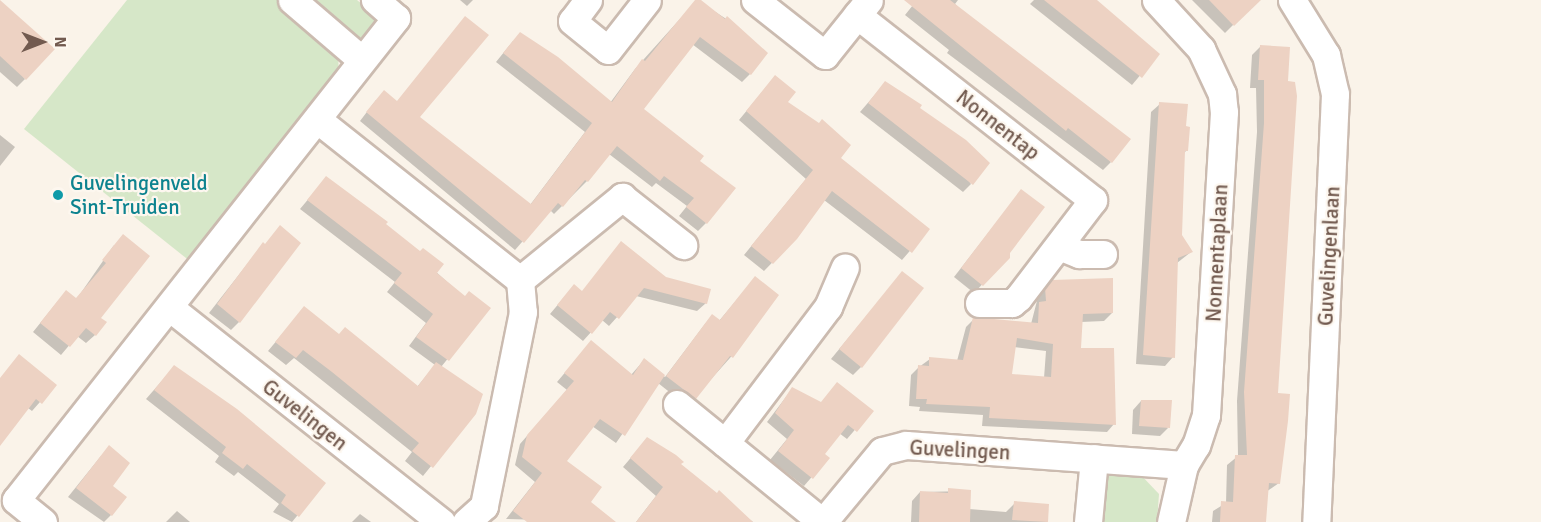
<!DOCTYPE html>
<html>
<head>
<meta charset="utf-8">
<style>
	body { margin:0 }
	#map { position:relative; width:1541px; height:522px; overflow:hidden; background:#faf3e9; font-family:Signika,sans-serif }
	div>[style] { position:absolute }
	.green>* { inset:0; background:#d6e7c8 }
	.shadow>* { inset:0; background:#0003 }
	.building>* { inset:0; background:#edd2c3 }
	.roads { filter:drop-shadow(2px 0 #cbbbb0) drop-shadow(-2px 0 #cbbbb0) drop-shadow(0 2px #cbbbb0) drop-shadow(0 -2px #cbbbb0) }
	.minor>* { height:27px; margin:-13.5px; padding:0 13.5px; transform-origin:13.5px; border-radius:13.5px; background:#fff }
	.dots>* { width:16px; height:16px; translate:-50% -50%; box-sizing:border-box; border:3px solid #fdf7ef; border-radius:50% }
	span { translate:-50% -50%; white-space:nowrap; text-align:center; line-height:1.15; -webkit-text-stroke:4.5px #fdf7ef; paint-order:stroke }
	.street-label { font-size:21px; color:#725a4f }
	.culture-label { font-size:21px; color:#0d838f }
	.left { translate:0 -50%; text-align:left }
	.north { position:absolute; left:12px; top:12px; width:60px; height:60px; -webkit-text-stroke:4px #fdf7ef; paint-order:stroke; rotate:90deg; font-size:16px; font-weight:700; line-height:24px; text-align:center; color:#725a4f }
	.north::after { content:''; display:block; margin:auto; width:21px; height:27px; background:#725a4f; clip-path:polygon(50% 0,100% 100%,50% 72%,0 100%) }
</style>
</head>
<body>
<div id="map">
	<div class="green">
		<div style="clip-path:polygon(127px 0,280px 0,338px 52px,339px 78px,191px 262px,24px 129px)"></div>
		<div style="clip-path:polygon(307px 0,357px 0,382px 21px,362px 47px)"></div>
		<div style="clip-path:polygon(1103px 472px,1139px 473px,1159px 494px,1157px 522px,1098px 522px)"></div>
	</div>
	<div class="shadow">
		<div style="clip-path:polygon(460px 0,473px 0,467px 6px)"></div>
		<div style="clip-path:polygon(697px 0,734px 24px,750px 74px,742px 82px,692px 44px,642px 109px,698px 161px,706px 223px,698px 231px,679px 216px,687px 206px,656px 183px,652px 187px,609px 154px,587px 181px,554px 214px,550px 210px,515px 250px,360px 121px,376px 100px,397px 102px,465px 18px,418px 117px,530px 205px,585px 132px,496px 62px,513px 41px,610px 103px,635px 69px)"></div>
		<div style="clip-path:polygon(917px 0,958px 0,955px 4px,1111px 162px,1103px 170px,947px 53px,949px 50px,905px 15px)"></div>
		<div style="clip-path:polygon(1034px 0,1089px 0,1158px 54px,1132px 85px,1030px 4px)"></div>
		<div style="clip-path:polygon(1192px 0,1249px 0,1253px 5px,1225px 33px)"></div>
		<div style="clip-path:polygon(0 47px,25px 79px,17px 87px,0 72px)"></div>
		<div style="clip-path:polygon(1260px 47px,1288px 48px,1276px 395px,1279px 483px,1266px 492px,1264px 522px,1212px 522px,1213px 511px,1226px 503px,1227px 465px,1238px 456px,1237px 401px,1257px 132px,1256px 88px,1250px 88px,1252px 55px)"></div>
		<div style="clip-path:polygon(885px 83px,918px 108px,971px 184px,963px 192px,860px 112px)"></div>
		<div style="clip-path:polygon(767px 86px,839px 158px,928px 230px,902px 260px,824px 200px,796px 238px,764px 271px,744px 255px,806px 179px,739px 120px)"></div>
		<div style="clip-path:polygon(1160px 104px,1185px 128px,1187px 150px,1183px 154px,1181px 235px,1191px 252px,1177px 263px,1173px 357px,1165px 366px,1136px 364px,1151px 112px)"></div>
		<div style="clip-path:polygon(0 135px,15px 147px,0 166px)"></div>
		<div style="clip-path:polygon(326px 178px,384px 225px,465px 298px,489px 308px,441px 367px,474px 413px,423px 476px,405px 461px,412px 452px,294px 358px,286px 365px,268px 351px,304px 308px,338px 336px,417px 387px,435px 365px,409px 346px,426px 323px,387px 292px,395px 282px,300px 209px)"></div>
		<div style="clip-path:polygon(1021px 191px,1008px 257px,974px 293px,954px 277px)"></div>
		<div style="clip-path:polygon(263px 244px,239px 322px,231px 330px,209px 313px)"></div>
		<div style="clip-path:polygon(114px 245px,95px 335px,86px 343px,77px 336px,61px 355px,33px 332px,58px 301px,76px 300px)"></div>
		<div style="clip-path:polygon(902px 273px,861px 367px,853px 375px,831px 359px)"></div>
		<div style="clip-path:polygon(666px 278px,706px 303px,697px 311px,636px 296px,609px 326px,602px 320px,583px 341px,550px 314px,566px 295px)"></div>
		<div style="clip-path:polygon(755px 278px,738px 349px,687px 406px,658px 383px,616px 443px,592px 426px,564px 461px,589px 503px,614px 522px,506px 519px,535px 482px,515px 465px,520px 444px,567px 390px,557px 382px,591px 342px,631px 375px,644px 360px,665px 377px,705px 324px,712px 316px,719px 321px)"></div>
		<div style="clip-path:polygon(evenodd,1052px 282px,1112px 313px,1104px 321px,1081px 322px,1079px 349px,1114px 424px,1107px 432px,982px 426px,983px 415px,919px 411px,920px 407px,909px 406px,911px 375px,919px 367px,930px 359px,957px 361px,966px 327px,974px 319px,1031px 324px,1038px 297px,1052px 282px,1014px 347px,1046px 351px,1044px 378px,1011px 375px,1014px 347px)"></div>
		<div style="clip-path:polygon(174px 367px,324px 483px,292px 522px,273px 512px,279px 504px,238px 472px,234px 476px,215px 462px,219px 456px,146px 399px)"></div>
		<div style="clip-path:polygon(0 379px,55px 385px,32px 411px,28px 408px,0 443px)"></div>
		<div style="clip-path:polygon(792px 389px,820px 404px,871px 411px,847px 439px,839px 433px,823px 454px,828px 458px,804px 486px,770px 460px,787px 439px,767px 422px)"></div>
		<div style="clip-path:polygon(1141px 401px,1168px 428px,1160px 436px,1132px 434px,1133px 410px)"></div>
		<div style="clip-path:polygon(640px 447px,679px 464px,753px 522px,636px 522px,656px 496px,623px 467px)"></div>
		<div style="clip-path:polygon(101px 456px,111px 515px,104px 522px,68px 497px)"></div>
		<div style="clip-path:polygon(970px 491px,969px 509px,1006px 512px,1015px 503px,1048px 505px,1047px 522px,911px 522px,912px 501px,920px 492px)"></div>
		<div style="clip-path:polygon(177px 511px,190px 522px,166px 522px)"></div>
		<div style="clip-path:polygon(360px 514px,371px 522px,352px 522px)"></div>
	</div>
	<div class="building">
		<div style="clip-path:polygon(0 0,55px 49px,26px 80px,0 56px)"></div>
		<div style="clip-path:polygon(695px 0,701px 0,725px 19px,727px 16px,768px 53px,751px 75px,700px 37px,644px 109px,704px 156px,700px 161px,736px 188px,707px 224px,686px 207px,694px 198px,664px 176px,660px 181px,617px 146px,588px 182px,585px 180px,563px 207px,558px 203px,524px 243px,366px 112px,384px 90px,397px 101px,465px 16px,489px 35px,420px 117px,531px 204px,592px 123px,503px 53px,520px 32px,558px 57px,612px 102px,642px 59px,645px 61px)"></div>
		<div style="clip-path:polygon(904px 0,950px 0,1131px 139px,1112px 163px,1068px 128px,1066px 131px)"></div>
		<div style="clip-path:polygon(1044px 0,1097px 0,1160px 54px,1142px 78px)"></div>
		<div style="clip-path:polygon(1209px 0,1261px 0,1234px 26px)"></div>
		<div style="clip-path:polygon(1260px 45px,1290px 47px,1288px 81px,1295px 82px,1297px 96px,1278px 393px,1290px 394px,1288px 421px,1280px 484px,1269px 483px,1266px 522px,1220px 522px,1221px 501px,1233px 502px,1235px 455px,1247px 455px,1244px 392px,1264px 123px,1264px 80px,1258px 80px)"></div>
		<div style="clip-path:polygon(775px 75px,796px 92px,788px 102px,819px 123px,822px 119px,851px 145px,841px 158px,930px 229px,912px 253px,832px 191px,797px 239px,773px 264px,751px 246px,813px 170px,746px 111px)"></div>
		<div style="clip-path:polygon(885px 81px,922px 105px,920px 108px,966px 140px,990px 163px,973px 185px,868px 103px)"></div>
		<div style="clip-path:polygon(1159px 102px,1188px 104px,1186px 126px,1190px 127px,1188px 151px,1185px 151px,1182px 235px,1193px 252px,1178px 258px,1175px 358px,1143px 355px)"></div>
		<div style="clip-path:polygon(326px 176px,388px 222px,386px 224px,420px 251px,423px 248px,444px 264px,437px 273px,465px 296px,469px 291px,491px 308px,449px 361px,416px 337px,433px 314px,394px 283px,402px 273px,307px 200px)"></div>
		<div style="clip-path:polygon(1021px 189px,1045px 207px,1010px 253px,1010px 258px,983px 286px,961px 268px)"></div>
		<div style="clip-path:polygon(280px 225px,301px 243px,240px 323px,217px 304px,263px 242px,265px 244px)"></div>
		<div style="clip-path:polygon(123px 234px,150px 256px,101px 318px,107px 322px,96px 336px,86px 328px,70px 347px,40px 323px,66px 290px,76px 298px,106px 263px,102px 260px)"></div>
		<div style="clip-path:polygon(621px 241px,666px 277px,711px 289px,707px 304px,644px 288px,619px 319px,610px 312px,592px 334px,557px 305px,574px 284px,582px 291px)"></div>
		<div style="clip-path:polygon(902px 271px,924px 288px,862px 368px,839px 349px)"></div>
		<div style="clip-path:polygon(755px 276px,779px 295px,733px 358px,730px 356px,696px 399px,666px 376px,712px 314px,720px 320px)"></div>
		<div style="clip-path:polygon(evenodd,1113px 278px,1113px 313px,1083px 314px,1081px 348px,1114px 348px,1116px 425px,989px 418px,990px 407px,926px 404px,927px 399px,916px 399px,918px 365px,929px 366px,929px 357px,963px 360px,973px 317px,1038px 323px,1039px 302px,1046px 301px,1045px 288px,1052px 280px,1113px 278px,1017px 338px,1053px 344px,1051px 377px,1012px 374px,1017px 338px)"></div>
		<div style="clip-path:polygon(304px 306px,339px 334px,345px 327px,418px 386px,436px 362px,483px 394px,476px 414px,433px 468px,412px 451px,419px 443px,332px 372px,303px 350px,296px 358px,275px 342px)"></div>
		<div style="clip-path:polygon(591px 340px,633px 375px,644px 358px,665px 375px,625px 436px,600px 419px,567px 461px,602px 487px,591px 502px,616px 522px,527px 522px,513px 511px,542px 473px,522px 457px,527px 435px,574px 381px,564px 373px)"></div>
		<div style="clip-path:polygon(19px 354px,57px 385px,42px 404px,36px 399px,0 446px,0 378px)"></div>
		<div style="clip-path:polygon(174px 365px,237px 409px,326px 483px,299px 517px,281px 503px,286px 495px,247px 464px,243px 469px,222px 453px,226px 447px,154px 390px)"></div>
		<div style="clip-path:polygon(837px 382px,874px 411px,857px 432px,848px 425px,825px 454px,830px 458px,813px 479px,778px 451px,794px 430px,775px 413px,792px 387px,821px 402px)"></div>
		<div style="clip-path:polygon(1141px 400px,1172px 400px,1170px 428px,1139px 426px)"></div>
		<div style="clip-path:polygon(647px 437px,676px 455px,684px 462px,681px 464px,717px 493px,719px 490px,753px 522px,636px 522px,663px 487px,630px 458px)"></div>
		<div style="clip-path:polygon(109px 445px,130px 463px,113px 486px,127px 497px,112px 516px,76px 488px)"></div>
		<div style="clip-path:polygon(948px 488px,971px 490px,970px 522px,919px 522px,920px 491px,948px 493px)"></div>
		<div style="clip-path:polygon(1014px 501px,1049px 504px,1048px 522px,1012px 520px)"></div>
	</div>
	<div class="roads">
		<div class="minor">
			<div style="left:292px;top:0;width:92px;rotate:40.6deg"></div>
			<div style="left:588px;top:0;width:26px;rotate:127deg"></div>
			<div style="left:572px;top:21px;width:46px;rotate:38.9deg"></div>
			<div style="left:608px;top:50px;width:63px;rotate:-52deg"></div>
			<div style="left:755px;top:0;width:89px;rotate:38.2deg"></div>
			<div style="left:825px;top:55px;width:70px;rotate:-51.3deg"></div>
			<div style="left:1156px;top:0;width:67px;rotate:47.4deg"></div>
			<div style="left:1201px;top:49px;width:50px;rotate:65deg"></div>
			<div style="left:1222px;top:94px;width:18px;rotate:84deg"></div>
			<div style="left:1224px;top:112px;width:304px;rotate:93.4deg"></div>
			<div style="left:1206px;top:415px;width:32px;rotate:108deg"></div>
			<div style="left:1196px;top:445px;width:23px;rotate:121deg"></div>
			<div style="left:1184px;top:465px;width:58px;rotate:102.8deg"></div>
			<div style="left:1292px;top:0;width:65px;rotate:58.3deg"></div>
			<div style="left:1326px;top:55px;width:40px;rotate:77deg"></div>
			<div style="left:1335px;top:94px;width:428px;rotate:92.5deg"></div>
			<div style="left:857px;top:15px;width:300px;rotate:38.1deg"></div>
			<div style="left:1093px;top:200px;width:123px;rotate:127.4deg"></div>
			<div style="left:1018px;top:298px;width:8px;rotate:140deg"></div>
			<div style="left:1012px;top:303px;width:33px;rotate:180deg"></div>
			<div style="left:318px;top:120px;width:258px;rotate:38.4deg"></div>
			<div style="left:520px;top:280px;width:32px;rotate:85deg"></div>
			<div style="left:523px;top:312px;width:198px;rotate:101.4deg"></div>
			<div style="left:484px;top:506px;width:24px;rotate:138deg"></div>
			<div style="left:1059px;top:246px;width:22px;rotate:22deg"></div>
			<div style="left:1079px;top:254px;width:24px"></div>
			<div style="left:520px;top:280px;width:132px;rotate:-39.1deg"></div>
			<div style="left:622px;top:197px;width:78px;rotate:38.2deg"></div>
			<div style="left:169px;top:307px;width:347px;rotate:38.3deg"></div>
			<div style="left:677px;top:404px;width:187px;rotate:39.1deg"></div>
			<div style="left:725px;top:443px;width:171px;rotate:-52.9deg"></div>
			<div style="left:828px;top:307px;width:43px;rotate:-67deg"></div>
			<div style="left:43px;top:522px;width:35px;rotate:-141deg"></div>
			<div style="left:16px;top:500px;width:614px;rotate:-51.75deg"></div>
			<div style="left:396px;top:18px;width:28px;rotate:-139deg"></div>
			<div style="left:823px;top:522px;width:92px;rotate:-50.3deg"></div>
			<div style="left:882px;top:451px;width:25px;rotate:-14deg"></div>
			<div style="left:906px;top:445px;width:279px;rotate:4.1deg"></div>
			<div style="left:1088px;top:522px;width:64px;rotate:-84.6deg"></div>
		</div>
	</div>
	<div class="dots">
		<div style="left:58px;top:195px;background:#0f9aa8"></div>
	</div>
	<div class="street-label">
		<span style="left:998px;top:125px;rotate:38deg">Nonnentap</span>
		<span style="left:1217px;top:253px;rotate:-87deg">Nonnentaplaan</span>
		<span style="left:1329px;top:256px;rotate:-87deg">Guvelingenlaan</span>
		<span style="left:305px;top:415px;rotate:38deg">Guvelingen</span>
		<span style="left:960px;top:450px;rotate:3deg">Guvelingen</span>
	</div>
	<div class="culture-label">
		<span class="left" style="left:70px;top:195px">Guvelingenveld<br>Sint-Truiden</span>
	</div>
	<div class="north">N</div>
</div>
</body>
</html>
